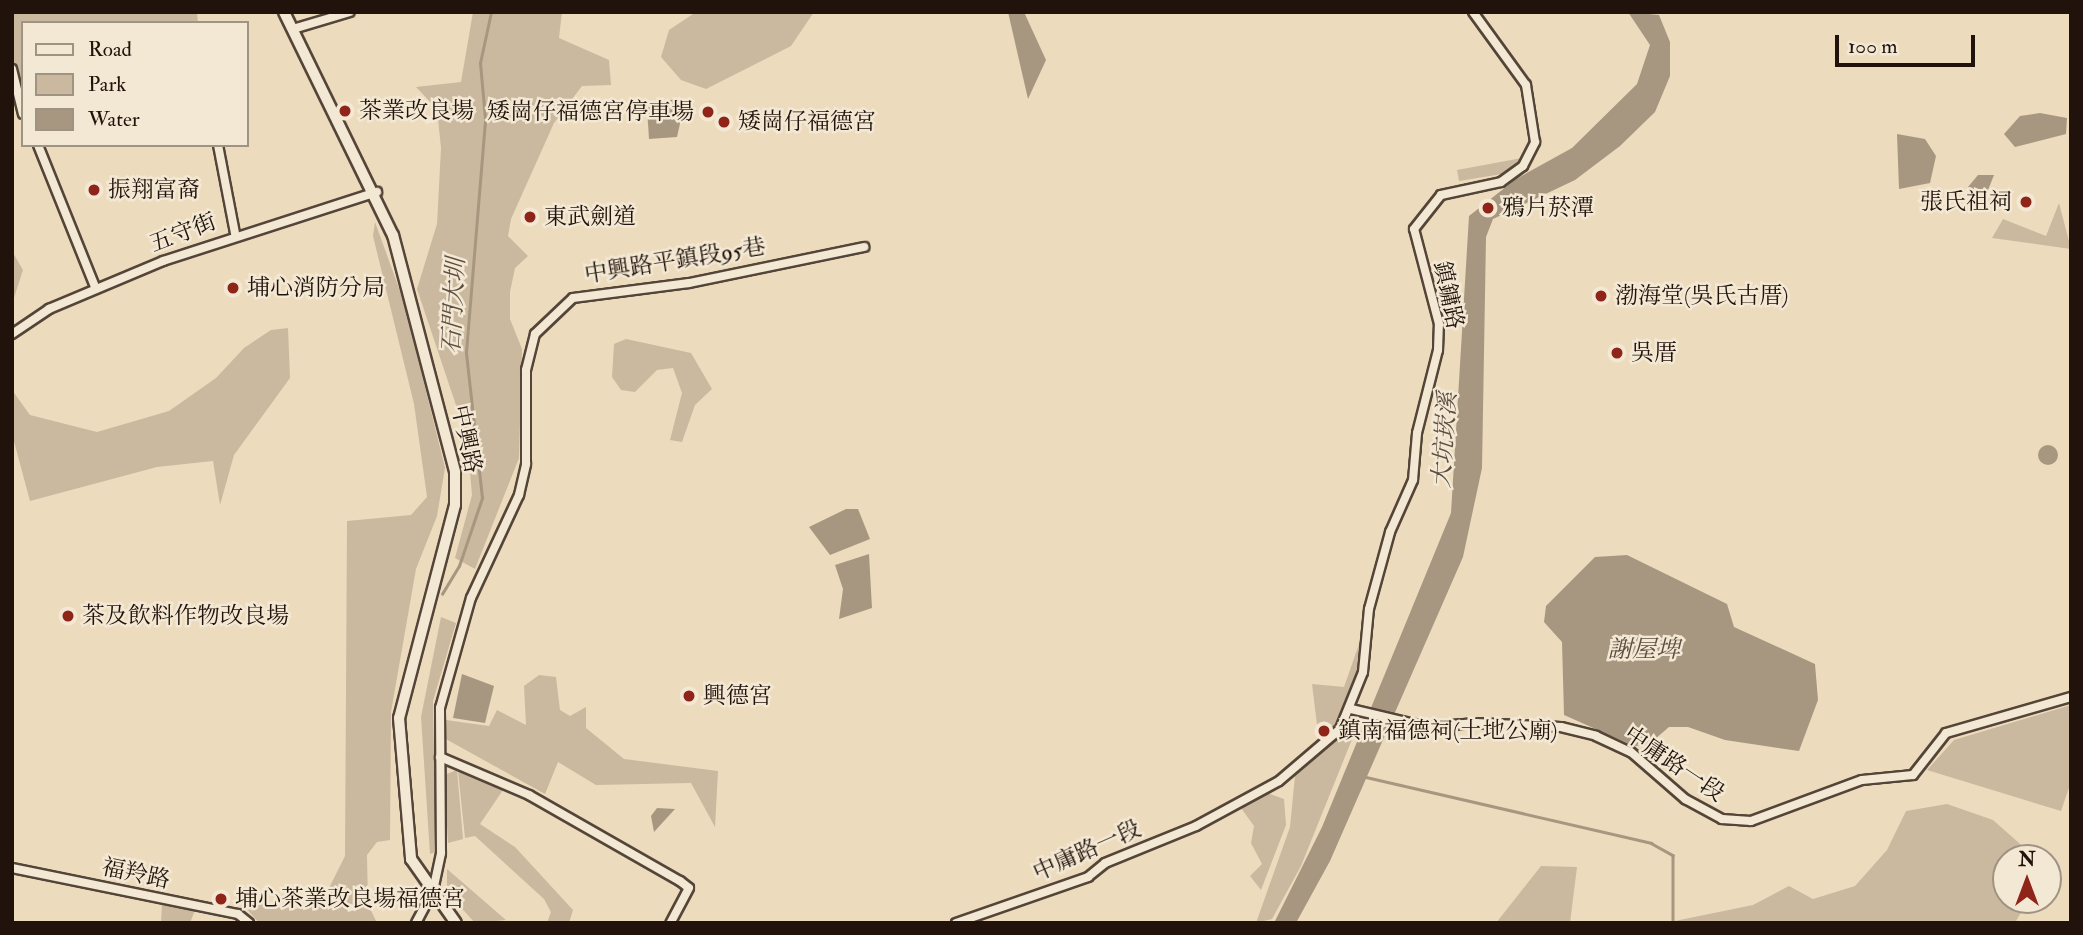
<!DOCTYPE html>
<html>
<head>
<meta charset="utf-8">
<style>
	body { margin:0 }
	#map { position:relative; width:2083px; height:935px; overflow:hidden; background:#eddbbd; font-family:"IM FELL Double Pica","Noto Serif TC",serif }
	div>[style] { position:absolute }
	.green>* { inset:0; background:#cab99f }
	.water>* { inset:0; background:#a89780 }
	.round { border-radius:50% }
	.stream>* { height:2.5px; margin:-1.25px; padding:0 1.25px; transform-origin:1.25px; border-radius:1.25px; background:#a89780 }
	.roads { filter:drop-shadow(2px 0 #544538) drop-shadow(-2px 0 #544538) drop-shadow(0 2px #544538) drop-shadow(0 -2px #544538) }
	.minor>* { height:8px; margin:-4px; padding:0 4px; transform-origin:4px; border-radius:4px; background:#f3e8d4 }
	.tertiary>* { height:10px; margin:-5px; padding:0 5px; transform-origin:5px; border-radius:5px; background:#f3e8d4 }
	.dots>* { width:19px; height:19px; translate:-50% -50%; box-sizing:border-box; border:4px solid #f3e8d4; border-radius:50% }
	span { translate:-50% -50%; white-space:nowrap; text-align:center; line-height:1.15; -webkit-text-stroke:5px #f3e8d4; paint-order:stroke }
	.poi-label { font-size:23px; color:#21130b }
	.left { translate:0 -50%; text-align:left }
	.right { translate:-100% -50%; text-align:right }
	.street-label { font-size:23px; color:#21130b }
	.water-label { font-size:24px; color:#5e4e40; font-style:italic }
	.frame { position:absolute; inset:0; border:14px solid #21130b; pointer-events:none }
	.legend { position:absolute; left:21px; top:21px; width:228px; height:126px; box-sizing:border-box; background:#f3e8d4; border:2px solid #9f9384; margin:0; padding:9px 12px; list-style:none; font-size:21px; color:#21130b }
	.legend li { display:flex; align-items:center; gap:14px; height:35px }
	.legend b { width:35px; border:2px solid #9f9384 }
	.north { position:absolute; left:1992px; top:844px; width:70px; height:70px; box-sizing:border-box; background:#f3e8d4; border:2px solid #9f9384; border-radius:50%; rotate:0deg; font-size:19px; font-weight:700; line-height:28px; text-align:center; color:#21130b }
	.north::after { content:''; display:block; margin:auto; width:24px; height:32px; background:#8f2418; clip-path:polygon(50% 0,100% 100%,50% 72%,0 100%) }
	.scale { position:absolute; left:1835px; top:35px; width:140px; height:32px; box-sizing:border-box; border:4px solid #21130b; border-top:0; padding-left:9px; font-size:21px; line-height:24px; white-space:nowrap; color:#21130b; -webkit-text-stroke:5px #f3e8d4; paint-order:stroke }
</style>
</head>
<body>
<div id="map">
	<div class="green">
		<div style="clip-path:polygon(12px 12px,197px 12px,198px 23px,23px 23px,22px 87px,12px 69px)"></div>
		<div style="clip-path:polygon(473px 12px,562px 12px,559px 38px,609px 60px,611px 85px,582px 86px,554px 123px,511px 219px,508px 236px,528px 256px,515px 268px,510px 292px,510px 319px,522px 349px,519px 458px,475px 569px,455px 558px,472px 495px,467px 438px,417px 289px,437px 224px,441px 148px,437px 109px,416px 87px,461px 82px)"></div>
		<div style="clip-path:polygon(696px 12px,814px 12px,791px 46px,706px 89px,681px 80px,661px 57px,669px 30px)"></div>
		<div style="clip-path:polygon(1522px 158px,1502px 174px,1459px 181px,1457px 170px)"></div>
		<div style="clip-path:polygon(2059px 203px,2071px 249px,1992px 238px,2003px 219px,2046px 236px)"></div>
		<div style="clip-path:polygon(375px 222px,405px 305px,445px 468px,437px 516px,416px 569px,391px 712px,390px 840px,377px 842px,367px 855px,368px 904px,377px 923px,259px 923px,239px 900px,296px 909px,325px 896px,345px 856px,347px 521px,411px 515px,427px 497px,414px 404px,373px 236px)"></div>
		<div style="clip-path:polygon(12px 251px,23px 270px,12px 304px)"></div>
		<div style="clip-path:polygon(288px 328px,290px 378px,234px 455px,220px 505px,213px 461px,157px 467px,30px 501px,12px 434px,12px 390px,30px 415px,97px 432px,169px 411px,216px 378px,244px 348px,271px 330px)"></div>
		<div style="clip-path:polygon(626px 339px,691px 353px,712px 389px,695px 405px,682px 442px,670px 440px,682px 393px,673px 368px,657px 370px,635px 392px,621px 390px,612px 377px,614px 344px)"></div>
		<div style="clip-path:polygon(441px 617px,456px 623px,433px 701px,436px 852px,430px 854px,421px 717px)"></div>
		<div style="clip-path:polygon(1365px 627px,1360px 671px,1332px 733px,1330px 725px,1317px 725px,1312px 684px,1344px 687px)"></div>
		<div style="clip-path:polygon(539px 675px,556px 677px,560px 710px,570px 716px,586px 707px,586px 728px,624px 759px,718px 771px,715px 827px,691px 783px,596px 785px,558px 762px,545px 794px,444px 738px,446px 720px,489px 726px,497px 710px,526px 725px,524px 686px)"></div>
		<div style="clip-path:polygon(2071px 705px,2071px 782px,2061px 811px,1927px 770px,1954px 740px)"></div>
		<div style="clip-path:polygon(1361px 717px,1301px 866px,1272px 919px,1256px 923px,1290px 827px,1295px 776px)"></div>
		<div style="clip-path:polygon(457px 770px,463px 839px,448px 843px,444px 775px)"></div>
		<div style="clip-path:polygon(458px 771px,503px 790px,480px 824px,515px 847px,573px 910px,569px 923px,547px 923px,551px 912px,544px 899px,475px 836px,465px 838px)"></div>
		<div style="clip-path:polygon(1267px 793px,1284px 799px,1286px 825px,1261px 890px,1250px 876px,1262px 864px,1251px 843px,1254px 826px,1241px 808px)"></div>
		<div style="clip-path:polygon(1947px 804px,1993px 820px,2036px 858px,2006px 858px,2006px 900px,2028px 900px,2015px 923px,1665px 923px,1753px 905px,1789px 886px,1813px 899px,1855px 886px,1887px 850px,1906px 811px)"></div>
		<div style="clip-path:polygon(1541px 866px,1577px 867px,1570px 923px,1496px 923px)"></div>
		<div style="clip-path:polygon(447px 869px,506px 920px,475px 923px,447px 892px)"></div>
		<div style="clip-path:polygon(162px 904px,195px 910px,190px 923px,161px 923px)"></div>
	</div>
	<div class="water">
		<div style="clip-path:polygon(1008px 12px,1024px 12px,1046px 60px,1028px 99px)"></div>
		<div style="clip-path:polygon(1628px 12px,1659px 15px,1670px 42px,1670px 76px,1655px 112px,1620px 146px,1575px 180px,1493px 219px,1486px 237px,1482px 468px,1463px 557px,1330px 861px,1296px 923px,1274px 923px,1322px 827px,1451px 513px,1469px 216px,1516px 179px,1572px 148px,1637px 84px,1650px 45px)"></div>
		<div style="clip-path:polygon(680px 97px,685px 101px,677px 137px,649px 139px,647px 108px)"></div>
		<div style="clip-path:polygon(2040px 113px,2067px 118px,2066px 134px,2015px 147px,2004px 134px,2020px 116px)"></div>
		<div style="clip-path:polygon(1897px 134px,1925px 139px,1936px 156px,1930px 183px,1899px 189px)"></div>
		<div style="clip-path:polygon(1978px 175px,1994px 175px,1982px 205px,1968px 187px)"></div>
		<div class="round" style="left:2038px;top:445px;width:20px;height:20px"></div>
		<div style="clip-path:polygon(846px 509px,858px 509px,870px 539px,830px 555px,809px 527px)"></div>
		<div style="clip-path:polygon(869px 554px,872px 608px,839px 619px,843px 589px,835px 565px)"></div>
		<div style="clip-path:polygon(1627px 555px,1727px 604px,1734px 627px,1815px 664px,1818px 700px,1799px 751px,1725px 740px,1688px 727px,1669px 727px,1648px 745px,1634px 746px,1564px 715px,1562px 642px,1544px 622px,1546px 606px,1595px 557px)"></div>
		<div style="clip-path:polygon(462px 674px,494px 686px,485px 723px,453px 718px)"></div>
		<div style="clip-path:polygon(657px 808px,675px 809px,654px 832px,651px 816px)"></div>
	</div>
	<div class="stream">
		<div style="left:442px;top:594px;width:33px;rotate:-59deg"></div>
		<div style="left:459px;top:566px;width:72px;rotate:-71.3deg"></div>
		<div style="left:482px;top:498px;width:147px;rotate:-96.3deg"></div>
		<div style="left:466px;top:352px;width:234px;rotate:-85.3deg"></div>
		<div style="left:485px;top:119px;width:56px;rotate:-95.1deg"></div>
		<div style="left:480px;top:63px;width:52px;rotate:-77.8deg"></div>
		<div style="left:1366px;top:777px;width:293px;rotate:13deg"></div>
		<div style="left:1651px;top:843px;width:25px;rotate:29deg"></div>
		<div style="left:1673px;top:855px;width:68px;rotate:90deg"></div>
	</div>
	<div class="roads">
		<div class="minor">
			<div style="left:293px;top:29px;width:59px;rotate:-16.6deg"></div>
			<div style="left:12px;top:69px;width:46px;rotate:76.3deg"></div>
			<div style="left:38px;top:145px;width:155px;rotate:68.1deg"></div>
			<div style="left:218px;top:145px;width:90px;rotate:79.1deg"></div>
			<div style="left:12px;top:334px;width:45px;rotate:-34deg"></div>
			<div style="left:49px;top:309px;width:124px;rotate:-22.8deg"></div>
			<div style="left:163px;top:261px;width:225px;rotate:-17.9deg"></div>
			<div style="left:1351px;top:709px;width:78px;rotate:13.3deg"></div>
			<div style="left:1427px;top:727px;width:49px;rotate:-4.7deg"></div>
			<div style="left:1476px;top:723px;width:85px;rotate:2.7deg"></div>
			<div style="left:1561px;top:727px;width:36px;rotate:14deg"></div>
			<div style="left:1596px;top:736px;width:38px;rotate:25deg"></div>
			<div style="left:1631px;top:752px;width:72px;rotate:41deg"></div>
			<div style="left:1685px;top:799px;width:42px;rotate:28.4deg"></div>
			<div style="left:1722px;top:819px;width:29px;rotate:4deg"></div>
			<div style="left:1751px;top:821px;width:118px;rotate:-20.3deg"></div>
			<div style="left:1862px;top:780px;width:51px;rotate:-5.6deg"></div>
			<div style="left:1913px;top:775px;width:53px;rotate:-51.8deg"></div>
			<div style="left:1946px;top:733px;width:130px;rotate:-16.1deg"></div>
			<div style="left:440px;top:757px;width:97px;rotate:23.1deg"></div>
			<div style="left:529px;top:795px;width:174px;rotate:29.7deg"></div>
			<div style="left:680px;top:881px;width:11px;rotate:38deg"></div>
			<div style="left:689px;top:888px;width:40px;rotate:118deg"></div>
			<div style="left:12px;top:868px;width:231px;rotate:11.5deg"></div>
			<div style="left:238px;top:914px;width:14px;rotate:39deg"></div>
			<div style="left:416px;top:923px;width:36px;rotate:-62deg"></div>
			<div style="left:433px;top:891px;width:39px;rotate:-78deg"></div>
			<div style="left:441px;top:853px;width:145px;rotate:-90.4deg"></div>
			<div style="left:440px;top:708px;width:114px;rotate:-74.3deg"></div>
			<div style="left:471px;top:598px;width:114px;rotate:-65deg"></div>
			<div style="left:519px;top:495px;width:32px;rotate:-77deg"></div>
			<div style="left:526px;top:464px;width:94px;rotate:-90deg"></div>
			<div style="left:526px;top:370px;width:37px;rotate:-76deg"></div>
			<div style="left:535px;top:334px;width:52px;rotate:-43.5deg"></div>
			<div style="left:573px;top:298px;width:117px;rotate:-7.4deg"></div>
			<div style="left:689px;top:283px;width:179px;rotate:-11.6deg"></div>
			<div style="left:956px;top:923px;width:140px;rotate:-19.2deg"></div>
			<div style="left:1088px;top:877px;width:22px;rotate:-39deg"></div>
			<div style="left:1105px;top:863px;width:98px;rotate:-22.1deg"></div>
			<div style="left:1196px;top:826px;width:94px;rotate:-28.5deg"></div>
			<div style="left:1279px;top:781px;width:80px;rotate:-40.4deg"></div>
			<div style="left:1340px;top:729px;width:61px;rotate:-68deg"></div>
			<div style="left:1363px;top:672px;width:63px;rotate:-84.6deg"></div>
			<div style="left:1369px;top:609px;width:80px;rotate:-74.7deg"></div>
			<div style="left:1390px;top:532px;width:57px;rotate:-66.1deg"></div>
			<div style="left:1413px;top:480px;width:47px;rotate:-85.1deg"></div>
			<div style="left:1417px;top:433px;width:86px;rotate:-75.8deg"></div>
			<div style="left:1438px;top:350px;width:26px;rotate:-88deg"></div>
			<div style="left:1439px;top:324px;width:98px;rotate:-104.7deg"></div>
			<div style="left:1414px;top:229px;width:43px;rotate:-51.5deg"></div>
			<div style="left:1441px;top:195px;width:61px;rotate:-12.2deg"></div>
			<div style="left:1501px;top:182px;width:27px;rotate:-36deg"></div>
			<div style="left:1523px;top:166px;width:27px;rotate:-63deg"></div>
			<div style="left:1535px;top:142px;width:58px;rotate:-99deg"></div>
			<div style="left:1526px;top:85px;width:90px;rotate:-126deg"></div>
		</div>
		<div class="tertiary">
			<div style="left:284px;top:12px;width:248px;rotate:64deg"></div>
			<div style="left:393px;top:235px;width:245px;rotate:75.3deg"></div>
			<div style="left:455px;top:472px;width:33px;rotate:90deg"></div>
			<div style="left:455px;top:505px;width:220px;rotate:104.7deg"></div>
			<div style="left:399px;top:718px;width:142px;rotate:85.1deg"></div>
			<div style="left:411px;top:859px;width:78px;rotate:54.9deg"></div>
		</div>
	</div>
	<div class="dots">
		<div style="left:345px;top:111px;background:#8f2418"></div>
		<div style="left:708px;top:112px;background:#8f2418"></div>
		<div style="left:724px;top:122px;background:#8f2418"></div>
		<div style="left:94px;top:190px;background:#8f2418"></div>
		<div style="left:2026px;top:202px;background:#8f2418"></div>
		<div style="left:1488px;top:208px;background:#8f2418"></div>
		<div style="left:530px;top:217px;background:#8f2418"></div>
		<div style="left:233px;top:288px;background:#8f2418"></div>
		<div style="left:1601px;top:296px;background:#8f2418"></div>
		<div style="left:1617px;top:353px;background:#8f2418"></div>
		<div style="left:68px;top:616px;background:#8f2418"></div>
		<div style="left:689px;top:696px;background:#8f2418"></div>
		<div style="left:1324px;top:731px;background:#8f2418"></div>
		<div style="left:221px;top:899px;background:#8f2418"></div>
	</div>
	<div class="poi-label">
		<span class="left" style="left:359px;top:111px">茶業改良場</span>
		<span class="right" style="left:694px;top:112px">矮崗仔福德宮停車場</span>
		<span class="left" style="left:738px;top:122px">矮崗仔福德宮</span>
		<span class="left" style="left:108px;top:190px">振翔富裔</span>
		<span class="right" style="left:2012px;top:202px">張氏祖祠</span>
		<span class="left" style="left:1502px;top:208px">鴉片菸潭</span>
		<span class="left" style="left:544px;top:217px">東武劍道</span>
		<span class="left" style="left:247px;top:288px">埔心消防分局</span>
		<span class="left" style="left:1615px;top:296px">渤海堂(吳氏古厝)</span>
		<span class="left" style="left:1631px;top:353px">吳厝</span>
		<span class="left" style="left:82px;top:616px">茶及飲料作物改良場</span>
		<span class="left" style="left:703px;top:696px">興德宮</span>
		<span class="left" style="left:1338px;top:731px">鎮南福德祠(土地公廟)</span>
		<span class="left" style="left:235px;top:899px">埔心茶業改良場福德宮</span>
	</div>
	<div class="street-label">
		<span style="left:183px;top:233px;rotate:-21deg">五守街</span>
		<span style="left:675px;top:261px;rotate:-9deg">中興路平鎮段95巷</span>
		<span style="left:1448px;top:295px;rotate:78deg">鎮鏞路</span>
		<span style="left:466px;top:439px;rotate:78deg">中興路</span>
		<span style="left:1674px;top:764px;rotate:34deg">中庸路一段</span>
		<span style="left:1087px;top:851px;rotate:-24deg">中庸路一段</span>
		<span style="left:136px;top:874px;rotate:12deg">福羚路</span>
	</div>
	<div class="water-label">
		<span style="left:454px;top:306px;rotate:-87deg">石門大圳</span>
		<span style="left:1445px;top:440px;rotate:-86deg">大坑崁溪</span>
		<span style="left:1644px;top:650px">謝屋埤</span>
	</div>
	<div class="frame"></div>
	<ul class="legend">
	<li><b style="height:9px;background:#f3e8d4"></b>Road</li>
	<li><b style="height:19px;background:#cab99f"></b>Park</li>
	<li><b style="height:19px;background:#a89780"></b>Water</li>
	</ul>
	<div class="north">N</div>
	<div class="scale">100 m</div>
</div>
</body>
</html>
